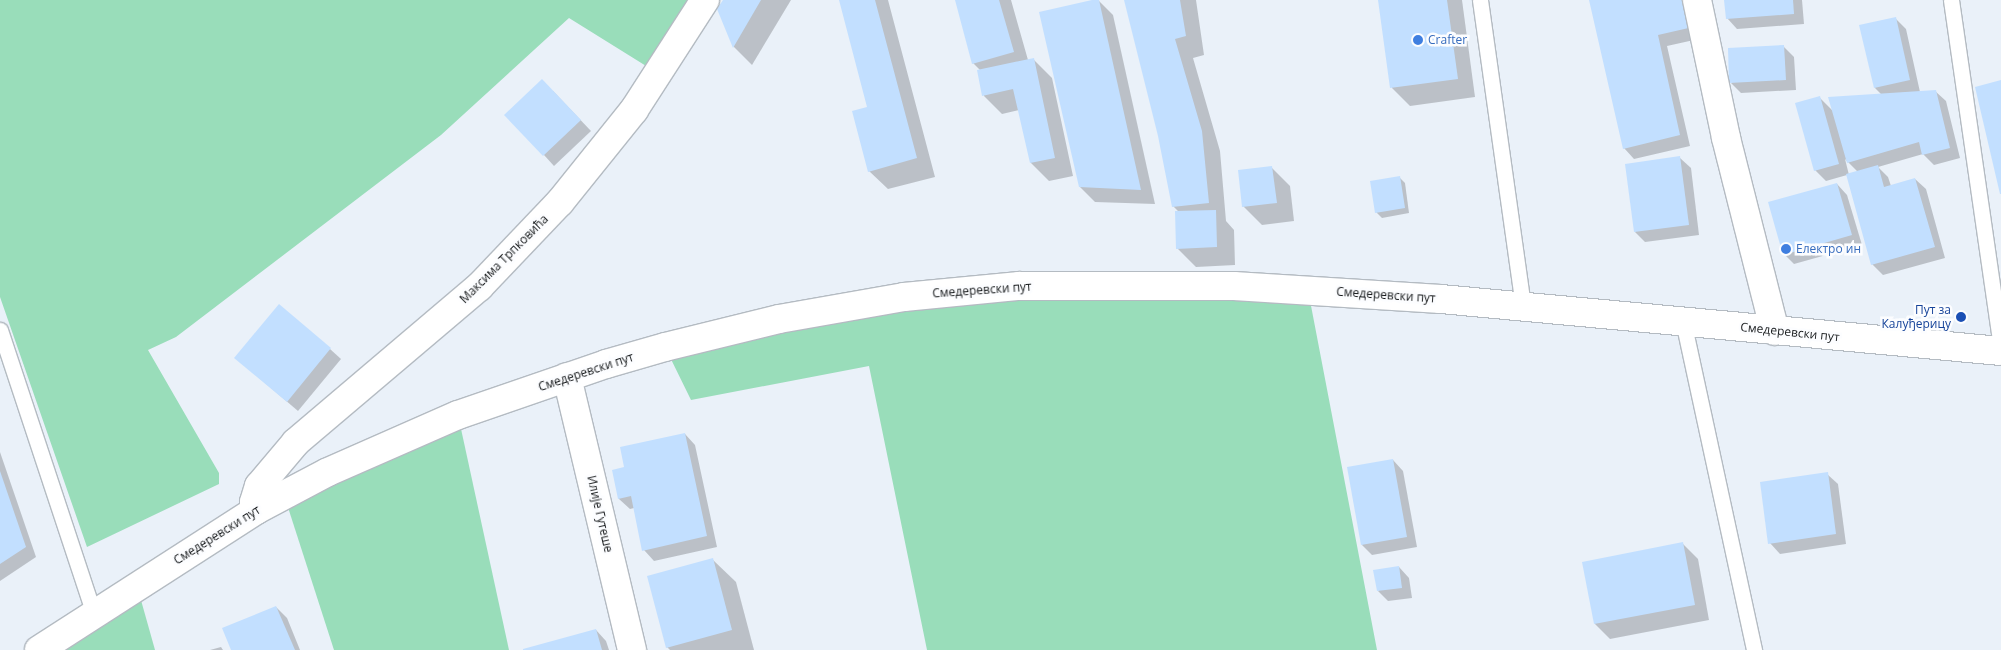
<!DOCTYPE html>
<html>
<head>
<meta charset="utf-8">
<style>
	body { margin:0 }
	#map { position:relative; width:2001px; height:650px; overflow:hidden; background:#eaf1f9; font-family:"Open Sans",sans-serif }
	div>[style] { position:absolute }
	.green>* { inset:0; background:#99ddba }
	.shadow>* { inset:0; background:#0003 }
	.building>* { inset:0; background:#c2dfff }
	.roads { filter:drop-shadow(1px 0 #b4bbc2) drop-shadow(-1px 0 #b4bbc2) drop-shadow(0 1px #b4bbc2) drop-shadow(0 -1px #b4bbc2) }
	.lane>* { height:15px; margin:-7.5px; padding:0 7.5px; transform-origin:7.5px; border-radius:7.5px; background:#fff }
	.street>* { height:28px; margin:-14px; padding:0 14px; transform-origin:14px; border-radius:14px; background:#fff }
	.secondary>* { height:28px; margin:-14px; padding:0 14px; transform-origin:14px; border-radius:14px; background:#fff }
	.dots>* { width:14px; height:14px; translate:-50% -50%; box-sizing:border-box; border:2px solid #fcfdff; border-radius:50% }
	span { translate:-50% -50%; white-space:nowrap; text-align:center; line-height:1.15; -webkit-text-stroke:5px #fcfdff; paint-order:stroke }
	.shop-label { font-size:12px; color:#366cbe }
	.left { translate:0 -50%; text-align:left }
	.street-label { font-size:12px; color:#16191b }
	.transit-label { font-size:12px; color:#164399 }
	.right { translate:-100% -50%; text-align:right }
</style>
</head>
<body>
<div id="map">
	<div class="green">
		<div style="clip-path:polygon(0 0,704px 0,659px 74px,569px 18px,441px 135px,176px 337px,148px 350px,219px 473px,219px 484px,87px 547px,0 297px)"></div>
		<div style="clip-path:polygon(1019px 286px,1308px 290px,1377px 650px,927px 650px,869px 366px,691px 400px,665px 347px)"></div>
		<div style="clip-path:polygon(458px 415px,509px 650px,334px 650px,284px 495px)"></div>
		<div style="clip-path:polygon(137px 586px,155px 650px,41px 650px)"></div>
	</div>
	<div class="shadow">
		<div style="clip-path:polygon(724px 0,791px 0,752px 65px,734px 47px,719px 10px)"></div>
		<div style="clip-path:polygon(840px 0,888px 0,935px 177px,888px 189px,869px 171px,868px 108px)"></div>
		<div style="clip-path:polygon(956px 0,1011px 0,1028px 60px,1033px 59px,1052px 78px,1073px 176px,1049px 181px,1031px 163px,1019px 110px,1002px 114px,984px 96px,978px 71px,981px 71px,973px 63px)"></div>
		<div style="clip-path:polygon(1098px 0,1113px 15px,1155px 204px,1095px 202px,1080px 187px)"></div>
		<div style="clip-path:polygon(1126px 0,1196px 0,1204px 55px,1193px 58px,1220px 151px,1226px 221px,1234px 230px,1235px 265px,1196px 267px,1177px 248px,1179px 212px,1173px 206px,1160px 136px)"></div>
		<div style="clip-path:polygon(1379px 0,1462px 0,1475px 97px,1410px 106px,1392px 88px)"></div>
		<div style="clip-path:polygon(1590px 0,1694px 0,1703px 38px,1667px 46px,1690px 146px,1634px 159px,1624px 148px)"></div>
		<div style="clip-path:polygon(1726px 0,1802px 0,1804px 24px,1737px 29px,1727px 18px)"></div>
		<div style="clip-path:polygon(evenodd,1895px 18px,1906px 29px,1920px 92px,1935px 91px,1946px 101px,1960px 158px,1934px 165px,1923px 154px,1878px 167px,1888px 177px,1891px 186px,1915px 179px,1926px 189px,1945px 258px,1883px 275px,1872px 264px,1847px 175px,1826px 181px,1815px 170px,1820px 98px,1833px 111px,1882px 95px,1875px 88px,1895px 18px,1845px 159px,1858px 172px,1849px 175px,1845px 159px)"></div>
		<div style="clip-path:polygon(1784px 47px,1794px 57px,1796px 90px,1741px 93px,1731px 83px)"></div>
		<div style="clip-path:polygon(553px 91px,591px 131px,554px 166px,544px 155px)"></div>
		<div style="clip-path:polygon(1680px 158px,1691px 168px,1699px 235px,1645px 242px,1635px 232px)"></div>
		<div style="clip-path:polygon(1272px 168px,1290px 186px,1294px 221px,1262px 225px,1243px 206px)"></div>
		<div style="clip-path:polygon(1399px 177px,1405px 183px,1409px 213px,1382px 218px,1376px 212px)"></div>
		<div style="clip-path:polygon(1837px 184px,1847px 195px,1862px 245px,1794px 264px,1784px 254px)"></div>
		<div style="clip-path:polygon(330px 349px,341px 359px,298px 411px,236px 358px)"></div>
		<div style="clip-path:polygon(685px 434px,695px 445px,717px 547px,654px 561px,644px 550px,634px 508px,630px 509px,619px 499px,613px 471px,626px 468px)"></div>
		<div style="clip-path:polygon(0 452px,36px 557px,0 581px)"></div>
		<div style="clip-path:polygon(1393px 460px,1403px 471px,1417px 547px,1372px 555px,1362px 545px)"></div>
		<div style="clip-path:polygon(1827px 474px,1838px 484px,1846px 544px,1780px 554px,1770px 543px)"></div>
		<div style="clip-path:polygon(1683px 544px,1698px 559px,1709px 620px,1610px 639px,1595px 624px,1583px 563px)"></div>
		<div style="clip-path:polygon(713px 560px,736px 582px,754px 650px,670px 650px,667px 647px)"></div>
		<div style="clip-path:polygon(1399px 567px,1409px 578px,1412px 598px,1388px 601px,1378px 591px)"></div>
		<div style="clip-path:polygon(276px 607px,287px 618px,300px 650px,233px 650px)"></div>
		<div style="clip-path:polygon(596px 630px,606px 641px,609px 650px,526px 650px)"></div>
		<div style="clip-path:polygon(221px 647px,223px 650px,210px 650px)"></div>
	</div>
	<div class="building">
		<div style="clip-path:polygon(723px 0,761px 0,733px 48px,717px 9px)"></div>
		<div style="clip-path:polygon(839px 0,875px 0,917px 158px,868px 172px,852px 111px,867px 107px)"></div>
		<div style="clip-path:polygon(955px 0,999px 0,1014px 52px,972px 64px)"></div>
		<div style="clip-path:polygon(1092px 0,1099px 0,1141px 190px,1079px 187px,1039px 12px)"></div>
		<div style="clip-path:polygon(1124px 0,1180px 0,1186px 36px,1175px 39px,1202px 131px,1209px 203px,1172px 207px,1158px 136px)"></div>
		<div style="clip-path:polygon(1378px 0,1447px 0,1458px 79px,1390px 88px)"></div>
		<div style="clip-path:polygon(1589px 0,1687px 0,1693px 27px,1658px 35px,1680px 135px,1623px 149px)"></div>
		<div style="clip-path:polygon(1724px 0,1793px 0,1794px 14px,1726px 19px)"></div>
		<div style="clip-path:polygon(1896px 17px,1910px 80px,1874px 88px,1859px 25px)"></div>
		<div style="clip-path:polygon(1784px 45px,1786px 80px,1729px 83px,1728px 48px)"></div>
		<div style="clip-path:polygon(1034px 58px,1055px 158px,1030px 163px,1013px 89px,982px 96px,977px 70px)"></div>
		<div style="clip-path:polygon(542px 79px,581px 120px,543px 156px,504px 115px)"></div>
		<div style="clip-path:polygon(2001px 80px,2001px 194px,2000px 194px,1975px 87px)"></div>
		<div style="clip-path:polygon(1936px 90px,1950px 148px,1922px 155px,1919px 142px,1847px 163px,1828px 97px)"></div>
		<div style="clip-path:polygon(1820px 96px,1839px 164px,1814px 171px,1795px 103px)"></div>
		<div style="clip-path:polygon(1680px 156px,1689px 225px,1634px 232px,1625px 164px)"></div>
		<div style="clip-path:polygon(1878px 165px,1884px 187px,1915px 178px,1935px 247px,1871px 265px,1846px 174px)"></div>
		<div style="clip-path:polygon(1272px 166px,1277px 203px,1242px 207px,1238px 170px)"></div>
		<div style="clip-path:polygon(1400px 176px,1405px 208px,1375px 213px,1370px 181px)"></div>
		<div style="clip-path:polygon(1837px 183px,1852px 235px,1783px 255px,1768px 202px)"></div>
		<div style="clip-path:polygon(1216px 210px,1217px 247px,1176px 249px,1175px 211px)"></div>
		<div style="clip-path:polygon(279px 304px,331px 348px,287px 402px,234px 358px)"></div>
		<div style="clip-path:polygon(685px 433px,707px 536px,642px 551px,631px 496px,618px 499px,612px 470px,624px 467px,620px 447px)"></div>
		<div style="clip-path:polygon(1393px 459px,1407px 537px,1361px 545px,1347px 467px)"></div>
		<div style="clip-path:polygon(0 471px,26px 547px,0 564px)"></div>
		<div style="clip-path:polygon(1828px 472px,1836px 534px,1768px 544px,1760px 482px)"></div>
		<div style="clip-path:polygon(1683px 542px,1695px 605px,1594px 624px,1582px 562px)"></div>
		<div style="clip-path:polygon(713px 558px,732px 630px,666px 648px,647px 576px)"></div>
		<div style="clip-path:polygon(1399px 566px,1402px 588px,1377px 591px,1373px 570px)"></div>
		<div style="clip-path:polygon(276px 606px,295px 650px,231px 650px,222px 628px)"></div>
		<div style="clip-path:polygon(596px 629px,602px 650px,523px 650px,523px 649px)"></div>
	</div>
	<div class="roads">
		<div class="lane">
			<div style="left:1480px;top:0;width:310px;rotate:82deg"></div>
			<div style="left:1951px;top:0;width:352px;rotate:81.8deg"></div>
			<div style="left:1683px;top:321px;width:337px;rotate:77.8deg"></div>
			<div style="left:0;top:330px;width:300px;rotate:71.7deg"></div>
		</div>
		<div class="street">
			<div style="left:1697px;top:0;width:141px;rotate:78.1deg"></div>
			<div style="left:1726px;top:138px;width:199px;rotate:75.8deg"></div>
			<div style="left:567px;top:377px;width:281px;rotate:76.6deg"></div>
			<div style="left:256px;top:510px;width:8px;rotate:-104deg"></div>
			<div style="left:254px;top:502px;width:17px;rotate:-73deg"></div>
			<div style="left:259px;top:486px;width:57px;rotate:-49.9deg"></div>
			<div style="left:296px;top:442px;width:240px;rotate:-40.3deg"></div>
			<div style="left:479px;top:287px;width:117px;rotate:-46.4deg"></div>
			<div style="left:560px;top:202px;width:118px;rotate:-51.2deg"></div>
			<div style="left:634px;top:110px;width:131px;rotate:-57.2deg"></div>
		</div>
		<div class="secondary">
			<div style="left:39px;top:650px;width:258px;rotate:-32.8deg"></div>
			<div style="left:256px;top:510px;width:81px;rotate:-27.8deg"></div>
			<div style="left:328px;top:472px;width:142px;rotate:-23.7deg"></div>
			<div style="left:458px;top:415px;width:157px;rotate:-19deg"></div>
			<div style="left:606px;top:364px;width:61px;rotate:-16.1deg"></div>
			<div style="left:665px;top:347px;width:117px;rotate:-13.8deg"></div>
			<div style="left:779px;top:319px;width:127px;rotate:-10deg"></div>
			<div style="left:904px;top:297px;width:116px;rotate:-5.5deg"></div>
			<div style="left:1019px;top:286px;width:215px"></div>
			<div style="left:1234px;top:286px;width:207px;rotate:3.6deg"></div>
			<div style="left:1441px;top:299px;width:562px;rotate:5.31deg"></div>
		</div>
	</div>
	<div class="dots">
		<div style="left:1418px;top:40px;background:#3f7fe0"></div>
		<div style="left:1786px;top:249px;background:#3f7fe0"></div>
		<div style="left:1961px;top:317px;background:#1a4fb4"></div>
	</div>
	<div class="shop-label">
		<span class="left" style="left:1428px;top:40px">Crafter</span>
		<span class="left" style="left:1796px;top:249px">Електро ин</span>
	</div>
	<div class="street-label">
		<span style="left:504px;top:259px;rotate:-45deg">Максима Трпковића</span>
		<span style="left:982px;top:290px;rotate:-4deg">Смедеревски пут</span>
		<span style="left:1386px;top:295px;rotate:4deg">Смедеревски пут</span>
		<span style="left:1790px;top:332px;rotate:6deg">Смедеревски пут</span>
		<span style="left:586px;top:372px;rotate:-18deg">Смедеревски пут</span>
		<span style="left:600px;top:514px;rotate:77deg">Илије Гутеше</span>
		<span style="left:217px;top:535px;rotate:-32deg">Смедеревски пут</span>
	</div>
	<div class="transit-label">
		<span class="right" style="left:1951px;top:317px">Пут за<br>Калуђерицу</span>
	</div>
</div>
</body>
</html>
